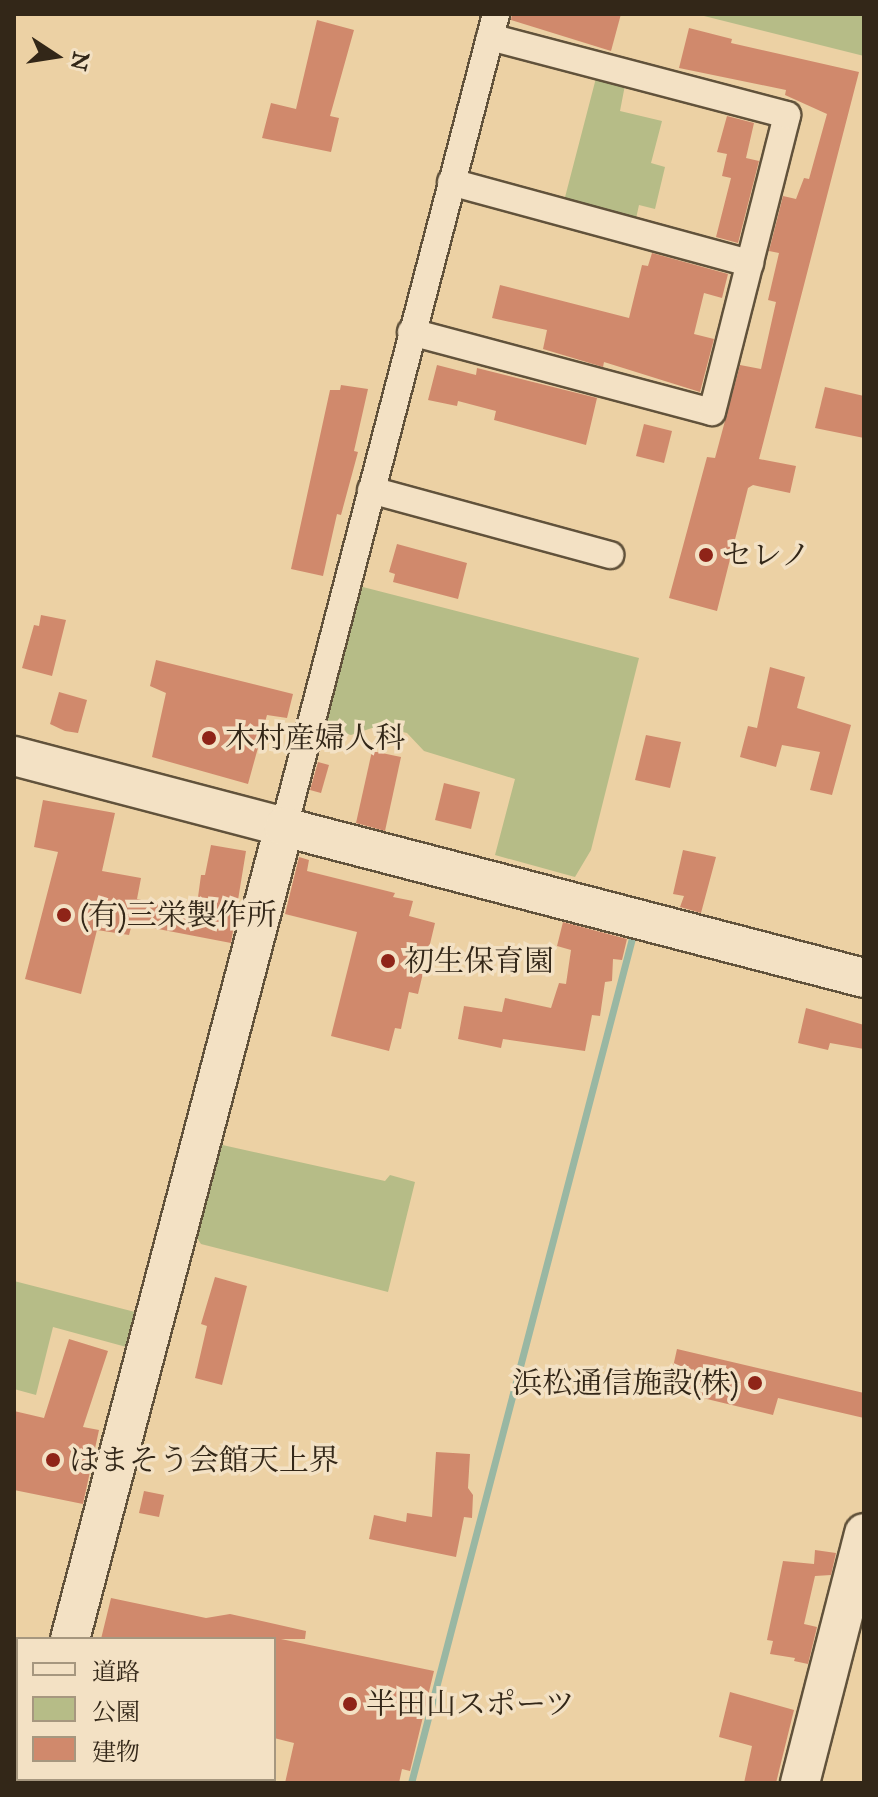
<!DOCTYPE html>
<html>
<head>
<meta charset="utf-8">
<style>
	body { margin:0 }
	#map { position:relative; width:878px; height:1797px; overflow:hidden; background:#ecd1a4; font-family:"IM FELL Great Primer","Noto Serif JP",serif }
	div>[style] { position:absolute }
	.green>* { inset:0; background:#b6bc87 }
	.stream>* { height:7px; margin:-3.5px; padding:0 3.5px; transform-origin:3.5px; border-radius:3.5px; background:#99b7a3 }
	.building>* { inset:0; background:#d0896c }
	.roads { filter:drop-shadow(2px 0 #61523b) drop-shadow(-2px 0 #61523b) drop-shadow(0 2px #61523b) drop-shadow(0 -2px #61523b) }
	.street>* { height:26px; margin:-13px; padding:0 13px; transform-origin:13px; border-radius:13px; background:#f3e1c4 }
	.secondary>* { height:38px; margin:-19px; padding:0 19px; transform-origin:19px; border-radius:19px; background:#f3e1c4 }
	.dots>* { width:22px; height:22px; translate:-50% -50%; box-sizing:border-box; border:4px solid #f3e1c4; border-radius:50% }
	span { translate:-50% -50%; white-space:nowrap; text-align:center; line-height:1.15; -webkit-text-stroke:7px #f3e1c4; paint-order:stroke }
	.poi-label { font-size:30px; color:#332718 }
	.left { translate:0 -50%; text-align:left }
	.right { translate:-100% -50%; text-align:right }
	.frame { position:absolute; inset:0; border:16px solid #332718; pointer-events:none }
	.legend { position:absolute; left:16px; top:1637px; width:260px; height:144px; box-sizing:border-box; background:#f3e1c4; border:2px solid #a6977f; margin:0; padding:10px 14px; list-style:none; font-size:24px; color:#332718 }
	.legend li { display:flex; align-items:center; gap:16px; height:40px }
	.legend b { width:40px; border:2px solid #a6977f }
	.north { position:absolute; left:16px; top:16px; width:80px; height:80px; -webkit-text-stroke:6px #f3e1c4; paint-order:stroke; rotate:102deg; font-size:22px; font-weight:700; line-height:32px; text-align:center; color:#332718 }
	.north::after { content:''; display:block; margin:auto; width:28px; height:36px; background:#332718; clip-path:polygon(50% 0,100% 100%,50% 72%,0 100%) }
</style>
</head>
<body>
<div id="map">
	<div class="green">
		<div style="clip-path:polygon(696px 14px,864px 14px,864px 56px)"></div>
		<div style="clip-path:polygon(596px 78px,625px 85px,620px 111px,662px 121px,651px 163px,665px 167px,655px 209px,639px 205px,635px 223px,563px 205px)"></div>
		<div style="clip-path:polygon(359px 586px,639px 658px,591px 850px,575px 877px,495px 855px,515px 779px,424px 751px,407px 733px,378px 726px,351px 735px,325px 728px)"></div>
		<div style="clip-path:polygon(218px 1144px,385px 1181px,390px 1175px,415px 1182px,388px 1292px,201px 1244px,194px 1234px)"></div>
		<div style="clip-path:polygon(14px 1281px,139px 1313px,130px 1348px,53px 1327px,36px 1395px,14px 1389px)"></div>
	</div>
	<div class="stream">
		<div style="left:411px;top:1783px;width:873px;rotate:-75.34deg"></div>
	</div>
	<div class="building">
		<div style="clip-path:polygon(512px 14px,621px 14px,611px 51px,511px 20px)"></div>
		<div style="clip-path:polygon(317px 20px,354px 30px,330px 116px,339px 118px,331px 152px,262px 138px,271px 103px,296px 109px)"></div>
		<div style="clip-path:polygon(689px 28px,732px 39px,731px 43px,859px 72px,759px 459px,796px 466px,790px 493px,753px 485px,748px 488px,717px 611px,669px 598px,707px 457px,715px 458px,740px 365px,761px 369px,776px 302px,768px 300px,779px 253px,769px 251px,783px 196px,796px 199px,804px 178px,809px 179px,827px 114px,785px 95px,786px 90px,679px 68px)"></div>
		<div style="clip-path:polygon(727px 116px,754px 123px,746px 158px,759px 161px,738px 243px,716px 237px,731px 178px,722px 176px,727px 154px,717px 152px)"></div>
		<div style="clip-path:polygon(652px 253px,728px 274px,722px 298px,704px 293px,694px 334px,714px 339px,700px 392px,604px 362px,603px 367px,543px 349px,547px 330px,492px 318px,500px 285px,629px 318px,642px 265px,648px 266px)"></div>
		<div style="clip-path:polygon(437px 365px,476px 375px,477px 368px,597px 398px,586px 445px,494px 420px,496px 411px,458px 401px,457px 406px,428px 400px)"></div>
		<div style="clip-path:polygon(341px 385px,368px 389px,354px 451px,358px 452px,341px 515px,337px 514px,323px 576px,291px 569px,330px 390px,340px 390px)"></div>
		<div style="clip-path:polygon(825px 387px,864px 396px,864px 438px,815px 428px)"></div>
		<div style="clip-path:polygon(644px 424px,672px 431px,664px 463px,636px 456px)"></div>
		<div style="clip-path:polygon(397px 544px,467px 563px,458px 599px,393px 582px,395px 574px,389px 572px)"></div>
		<div style="clip-path:polygon(41px 615px,66px 620px,52px 676px,22px 668px,34px 625px,39px 626px)"></div>
		<div style="clip-path:polygon(156px 660px,293px 694px,287px 718px,267px 715px,248px 784px,152px 757px,166px 693px,150px 686px)"></div>
		<div style="clip-path:polygon(770px 667px,805px 677px,797px 708px,851px 725px,832px 795px,810px 790px,820px 752px,782px 745px,776px 767px,740px 757px,748px 726px,757px 728px)"></div>
		<div style="clip-path:polygon(59px 692px,87px 700px,78px 733px,65px 731px,50px 724px)"></div>
		<div style="clip-path:polygon(646px 735px,681px 742px,670px 788px,635px 780px)"></div>
		<div style="clip-path:polygon(372px 751px,401px 757px,385px 831px,356px 823px)"></div>
		<div style="clip-path:polygon(318px 762px,329px 765px,321px 793px,310px 790px)"></div>
		<div style="clip-path:polygon(444px 783px,480px 792px,471px 829px,435px 820px)"></div>
		<div style="clip-path:polygon(43px 800px,115px 813px,102px 871px,141px 878px,137px 899px,196px 912px,201px 875px,205px 875px,211px 845px,246px 851px,231px 943px,132px 924px,129px 935px,97px 930px,81px 994px,25px 979px,58px 852px,34px 847px)"></div>
		<div style="clip-path:polygon(683px 850px,716px 857px,701px 913px,680px 907px,684px 896px,673px 894px)"></div>
		<div style="clip-path:polygon(299px 857px,309px 860px,307px 871px,395px 893px,393px 897px,413px 901px,409px 916px,435px 923px,418px 994px,409px 992px,401px 1029px,395px 1028px,389px 1051px,331px 1036px,357px 932px,285px 914px)"></div>
		<div style="clip-path:polygon(563px 922px,627px 939px,622px 960px,613px 959px,612px 981px,605px 982px,600px 1016px,592px 1015px,585px 1051px,503px 1039px,501px 1048px,458px 1039px,464px 1006px,502px 1012px,505px 998px,551px 1008px,559px 983px,566px 984px,571px 950px,557px 946px)"></div>
		<div style="clip-path:polygon(806px 1008px,864px 1025px,864px 1049px,830px 1043px,828px 1050px,798px 1043px)"></div>
		<div style="clip-path:polygon(215px 1277px,247px 1286px,222px 1385px,195px 1378px,207px 1326px,201px 1324px)"></div>
		<div style="clip-path:polygon(69px 1339px,108px 1351px,83px 1427px,99px 1430px,83px 1504px,14px 1490px,14px 1411px,44px 1418px)"></div>
		<div style="clip-path:polygon(677px 1349px,864px 1393px,864px 1418px,778px 1398px,773px 1415px,686px 1394px,691px 1373px,673px 1367px)"></div>
		<div style="clip-path:polygon(436px 1452px,470px 1454px,468px 1488px,473px 1495px,472px 1518px,464px 1517px,456px 1557px,369px 1539px,374px 1515px,406px 1522px,407px 1513px,432px 1517px)"></div>
		<div style="clip-path:polygon(144px 1491px,164px 1495px,159px 1517px,139px 1513px)"></div>
		<div style="clip-path:polygon(815px 1550px,836px 1553px,831px 1575px,815px 1576px,804px 1624px,817px 1627px,808px 1664px,794px 1661px,795px 1658px,770px 1654px,773px 1641px,767px 1640px,783px 1561px,814px 1564px)"></div>
		<div style="clip-path:polygon(111px 1598px,206px 1618px,230px 1614px,306px 1631px,305px 1639px,281px 1639px,434px 1671px,410px 1771px,402px 1769px,399px 1783px,285px 1783px,294px 1743px,274px 1738px,274px 1639px,101px 1639px)"></div>
		<div style="clip-path:polygon(730px 1692px,794px 1710px,776px 1783px,744px 1783px,752px 1746px,719px 1737px)"></div>
	</div>
	<div class="roads">
		<div class="street">
			<div style="left:451px;top:182px;width:310px;rotate:15.2deg"></div>
			<div style="left:411px;top:332px;width:311px;rotate:14.9deg"></div>
			<div style="left:712px;top:412px;width:306px;rotate:-75.8deg"></div>
			<div style="left:787px;top:115px;width:307px;rotate:-165.3deg"></div>
			<div style="left:371px;top:490px;width:248px;rotate:15.2deg"></div>
			<div style="left:284px;top:827px;width:840px;rotate:-75.38deg"></div>
		</div>
		<div class="secondary">
			<div style="left:14px;top:756px;width:279px;rotate:14.7deg"></div>
			<div style="left:284px;top:827px;width:840px;rotate:104.76deg"></div>
			<div style="left:284px;top:827px;width:599px;rotate:14.59deg"></div>
			<div style="left:32px;top:1783px;width:4px;rotate:-76deg"></div>
			<div style="left:800px;top:1783px;width:258px;rotate:-75.6deg"></div>
		</div>
	</div>
	<div class="dots">
		<div style="left:706px;top:555px;background:#8f2418"></div>
		<div style="left:209px;top:738px;background:#8f2418"></div>
		<div style="left:64px;top:915px;background:#8f2418"></div>
		<div style="left:388px;top:961px;background:#8f2418"></div>
		<div style="left:755px;top:1383px;background:#8f2418"></div>
		<div style="left:53px;top:1460px;background:#8f2418"></div>
		<div style="left:350px;top:1704px;background:#8f2418"></div>
	</div>
	<div class="poi-label">
		<span class="left" style="left:722px;top:555px">セレノ</span>
		<span class="left" style="left:225px;top:738px">木村産婦人科</span>
		<span class="left" style="left:80px;top:915px">(有)三栄製作所</span>
		<span class="left" style="left:404px;top:961px">初生保育園</span>
		<span class="right" style="left:739px;top:1383px">浜松通信施設(株)</span>
		<span class="left" style="left:69px;top:1460px">はまそう会館天上界</span>
		<span class="left" style="left:366px;top:1704px">半田山スポーツ</span>
	</div>
	<div class="frame"></div>
	<ul class="legend">
	<li><b style="height:10px;background:#f3e1c4"></b>道路</li>
	<li><b style="height:22px;background:#b6bc87"></b>公園</li>
	<li><b style="height:22px;background:#d0896c"></b>建物</li>
	</ul>
	<div class="north">N</div>
</div>
</body>
</html>
